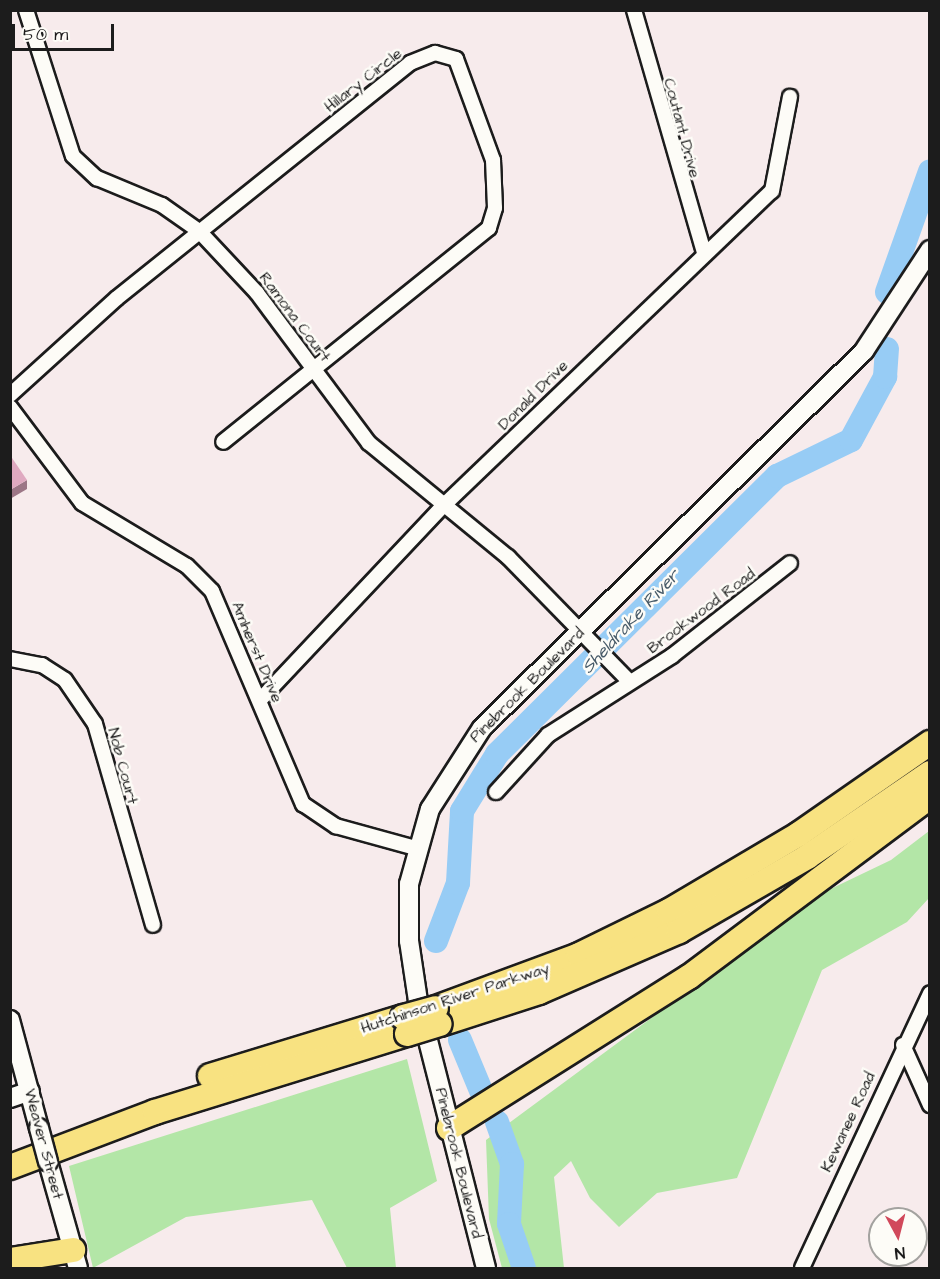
<!DOCTYPE html>
<html>
<head>
<meta charset="utf-8">
<style>
	body { margin:0 }
	#map { position:relative; width:940px; height:1279px; overflow:hidden; background:#f7ebec; font-family:"Architects Daughter",sans-serif }
	div>[style] { position:absolute }
	.green>* { inset:0; background:#b3e6a7 }
	.river>* { height:24px; margin:-12px; padding:0 12px; transform-origin:12px; border-radius:12px; background:#97ccf5 }
	.roads { filter:drop-shadow(2px 0 #1c1c1c) drop-shadow(-2px 0 #1c1c1c) drop-shadow(0 2px #1c1c1c) drop-shadow(0 -2px #1c1c1c) }
	.street>* { height:14px; margin:-7px; padding:0 7px; transform-origin:7px; border-radius:7px; background:#fdfcf7 }
	.secondary>* { height:18px; margin:-9px; padding:0 9px; transform-origin:9px; border-radius:9px; background:#fdfcf7 }
	.highway>* { height:24px; margin:-12px; padding:0 12px; transform-origin:12px; border-radius:12px; background:#f8e281 }
	.bridges { filter:drop-shadow(2px 0 #1c1c1c) drop-shadow(-2px 0 #1c1c1c) drop-shadow(0 2px #1c1c1c) drop-shadow(0 -2px #1c1c1c) }
	.secondary-bridge>* { height:18px; margin:-9px; padding:0 9px; transform-origin:9px; border-radius:9px; background:#fdfcf7 }
	.highway-bridge>* { height:24px; margin:-12px; padding:0 12px; transform-origin:12px; border-radius:12px; background:#f8e281 }
	.shaded-wall>* { inset:0; background:#9c7686 }
	.building>* { inset:0; background:#dfa9c0 }
	span { translate:-50% -50%; white-space:nowrap; text-align:center; line-height:1.15; -webkit-text-stroke:5px #fdfcf7; paint-order:stroke }
	.street-label { font-size:16px; color:#1c1c1c }
	.water-label { font-size:18px; color:#475a68; font-style:italic }
	.frame { position:absolute; inset:0; border:12px solid #1c1c1c; pointer-events:none }
	.north { position:absolute; left:868px; top:1207px; width:60px; height:60px; box-sizing:border-box; background:#fdfcf7; border:2px solid #a3a29f; border-radius:50%; rotate:173deg; font-size:16px; font-weight:700; line-height:24px; text-align:center; color:#1c1c1c }
	.north::after { content:''; display:block; margin:auto; width:21px; height:27px; background:#d1495b; clip-path:polygon(50% 0,100% 100%,50% 72%,0 100%) }
	.scale { position:absolute; left:12px; top:24px; width:102px; height:27px; box-sizing:border-box; border:3px solid #1c1c1c; border-top:0; padding-left:8px; font-size:18px; line-height:21px; white-space:nowrap; color:#1c1c1c; -webkit-text-stroke:4px #fdfcf7; paint-order:stroke }
</style>
</head>
<body>
<div id="map">
	<div class="green">
		<div style="clip-path:polygon(929px 831px,929px 898px,907px 922px,822px 970px,737px 1178px,657px 1193px,619px 1227px,590px 1198px,571px 1161px,554px 1177px,564px 1268px,502px 1268px,489px 1219px,486px 1140px,818px 895px,891px 860px)"></div>
		<div style="clip-path:polygon(407px 1059px,437px 1181px,390px 1208px,396px 1268px,347px 1268px,312px 1200px,186px 1217px,93px 1268px,69px 1166px)"></div>
	</div>
	<div class="river">
		<div style="left:887px;top:292px;width:128px;rotate:-70.4deg"></div>
		<div style="left:436px;top:941px;width:62px;rotate:-69.2deg"></div>
		<div style="left:458px;top:883px;width:72px;rotate:-86.8deg"></div>
		<div style="left:462px;top:811px;width:67px;rotate:-58.4deg"></div>
		<div style="left:497px;top:754px;width:395px;rotate:-44.8deg"></div>
		<div style="left:777px;top:476px;width:82px;rotate:-25.9deg"></div>
		<div style="left:851px;top:440px;width:72px;rotate:-61.6deg"></div>
		<div style="left:885px;top:377px;width:28px;rotate:-86deg"></div>
		<div style="left:460px;top:1040px;width:63px;rotate:67.5deg"></div>
		<div style="left:497px;top:1122px;width:45px;rotate:70.3deg"></div>
		<div style="left:512px;top:1164px;width:60px;rotate:92.9deg"></div>
		<div style="left:509px;top:1224px;width:46px;rotate:71.2deg"></div>
	</div>
	<div class="roads">
		<div class="street">
			<div style="left:26px;top:10px;width:153px;rotate:72.2deg"></div>
			<div style="left:73px;top:156px;width:33px;rotate:43deg"></div>
			<div style="left:97px;top:178px;width:70px;rotate:22.6deg"></div>
			<div style="left:162px;top:205px;width:45px;rotate:35.1deg"></div>
			<div style="left:199px;top:231px;width:85px;rotate:46.9deg"></div>
			<div style="left:257px;top:293px;width:187px;rotate:53.3deg"></div>
			<div style="left:369px;top:443px;width:180px;rotate:39.4deg"></div>
			<div style="left:508px;top:557px;width:172px;rotate:45.7deg"></div>
			<div style="left:634px;top:10px;width:253px;rotate:73.9deg"></div>
			<div style="left:10px;top:395px;width:144px;rotate:-42.2deg"></div>
			<div style="left:117px;top:298px;width:376px;rotate:-38.7deg"></div>
			<div style="left:410px;top:63px;width:27px;rotate:-22deg"></div>
			<div style="left:435px;top:53px;width:22px;rotate:16deg"></div>
			<div style="left:456px;top:59px;width:108px;rotate:69.9deg"></div>
			<div style="left:493px;top:160px;width:48px;rotate:87.6deg"></div>
			<div style="left:495px;top:208px;width:21px;rotate:107deg"></div>
			<div style="left:489px;top:228px;width:341px;rotate:141.2deg"></div>
			<div style="left:10px;top:407px;width:120px;rotate:53.1deg"></div>
			<div style="left:82px;top:503px;width:122px;rotate:31deg"></div>
			<div style="left:187px;top:566px;width:35px;rotate:45deg"></div>
			<div style="left:212px;top:591px;width:232px;rotate:66.9deg"></div>
			<div style="left:303px;top:804px;width:40px;rotate:34deg"></div>
			<div style="left:336px;top:826px;width:83px;rotate:15.4deg"></div>
			<div style="left:10px;top:659px;width:33px;rotate:11deg"></div>
			<div style="left:42px;top:665px;width:27px;rotate:33deg"></div>
			<div style="left:65px;top:680px;width:53px;rotate:55.7deg"></div>
			<div style="left:95px;top:724px;width:209px;rotate:73.9deg"></div>
			<div style="left:260px;top:700px;width:267px;rotate:-46.7deg"></div>
			<div style="left:443px;top:506px;width:455px;rotate:-43.8deg"></div>
			<div style="left:772px;top:191px;width:96px;rotate:-79.2deg"></div>
			<div style="left:496px;top:792px;width:77px;rotate:-47.6deg"></div>
			<div style="left:548px;top:735px;width:147px;rotate:-32.5deg"></div>
			<div style="left:672px;top:656px;width:150px;rotate:-38.2deg"></div>
			<div style="left:903px;top:1045px;width:66px;rotate:65.8deg"></div>
			<div style="left:802px;top:1268px;width:303px;rotate:-65deg"></div>
		</div>
		<div class="secondary">
			<div style="left:10px;top:1020px;width:112px;rotate:75deg"></div>
			<div style="left:10px;top:1098px;width:21px;rotate:-19deg"></div>
			<div style="left:48px;top:1162px;width:110px;rotate:74.2deg"></div>
			<div style="left:486px;top:1268px;width:276px;rotate:-104.3deg"></div>
			<div style="left:418px;top:1001px;width:61px;rotate:-98.5deg"></div>
			<div style="left:409px;top:941px;width:57px;rotate:-90deg"></div>
			<div style="left:409px;top:884px;width:78px;rotate:-74.4deg"></div>
			<div style="left:430px;top:809px;width:96px;rotate:-57.3deg"></div>
			<div style="left:482px;top:728px;width:537px;rotate:-44.62deg"></div>
			<div style="left:864px;top:351px;width:121px;rotate:-56.8deg"></div>
		</div>
		<div class="highway">
			<div style="left:436px;top:1008px;width:153px;rotate:-20.3deg"></div>
			<div style="left:579px;top:955px;width:100px;rotate:-26.1deg"></div>
			<div style="left:669px;top:911px;width:151px;rotate:-30.6deg"></div>
			<div style="left:799px;top:834px;width:160px;rotate:-34.8deg"></div>
			<div style="left:440px;top:1024px;width:104px;rotate:-17.9deg"></div>
			<div style="left:539px;top:992px;width:153px;rotate:-23.5deg"></div>
			<div style="left:679px;top:931px;width:148px;rotate:-30deg"></div>
			<div style="left:807px;top:857px;width:149px;rotate:-34.3deg"></div>
			<div style="left:210px;top:1076px;width:202px;rotate:-17deg"></div>
			<div style="left:449px;top:1128px;width:284px;rotate:-32.2deg"></div>
			<div style="left:689px;top:977px;width:301px;rotate:-36.8deg"></div>
			<div style="left:10px;top:1167px;width:155px;rotate:-20.8deg"></div>
			<div style="left:155px;top:1112px;width:264px;rotate:-17.2deg"></div>
			<div style="left:10px;top:1260px;width:64px;rotate:-9deg"></div>
		</div>
	</div>
	<div class="bridges">
		<div class="secondary-bridge">
			<div style="left:39px;top:1128px;width:35px;rotate:75deg"></div>
		</div>
		<div class="highway-bridge">
			<div style="left:403px;top:1017px;width:34px;rotate:-15deg"></div>
			<div style="left:407px;top:1034px;width:34px;rotate:-17deg"></div>
		</div>
	</div>
	<div class="shaded-wall">
		<div style="clip-path:polygon(27px 480px,27px 489px,10px 499px,10px 490px)"></div>
	</div>
	<div class="building">
		<div style="clip-path:polygon(10px 455px,27px 480px,10px 490px)"></div>
	</div>
	<div class="street-label">
		<span style="left:363px;top:80px;rotate:-38deg">Hillary Circle</span>
		<span style="left:682px;top:128px;rotate:75deg">Coutant Drive</span>
		<span style="left:295px;top:317px;rotate:53deg">Ramona Court</span>
		<span style="left:533px;top:395px;rotate:-45deg">Donald Drive</span>
		<span style="left:701px;top:611px;rotate:-37deg">Brookwood Road</span>
		<span style="left:257px;top:652px;rotate:67deg">Amherst Drive</span>
		<span style="left:527px;top:685px;rotate:-45deg">Pinebrook Boulevard</span>
		<span style="left:123px;top:766px;rotate:75deg">Nob Court</span>
		<span style="left:455px;top:998px;rotate:-18deg">Hutchinson River Parkway</span>
		<span style="left:848px;top:1122px;rotate:-65deg">Kewanee Road</span>
		<span style="left:44px;top:1144px;rotate:75deg">Weaver Street</span>
		<span style="left:459px;top:1163px;rotate:76deg">Pinebrook Boulevard</span>
	</div>
	<div class="water-label">
		<span style="left:631px;top:622px;rotate:-47deg">Sheldrake River</span>
	</div>
	<div class="frame"></div>
	<div class="north">N</div>
	<div class="scale">50 m</div>
</div>
</body>
</html>
